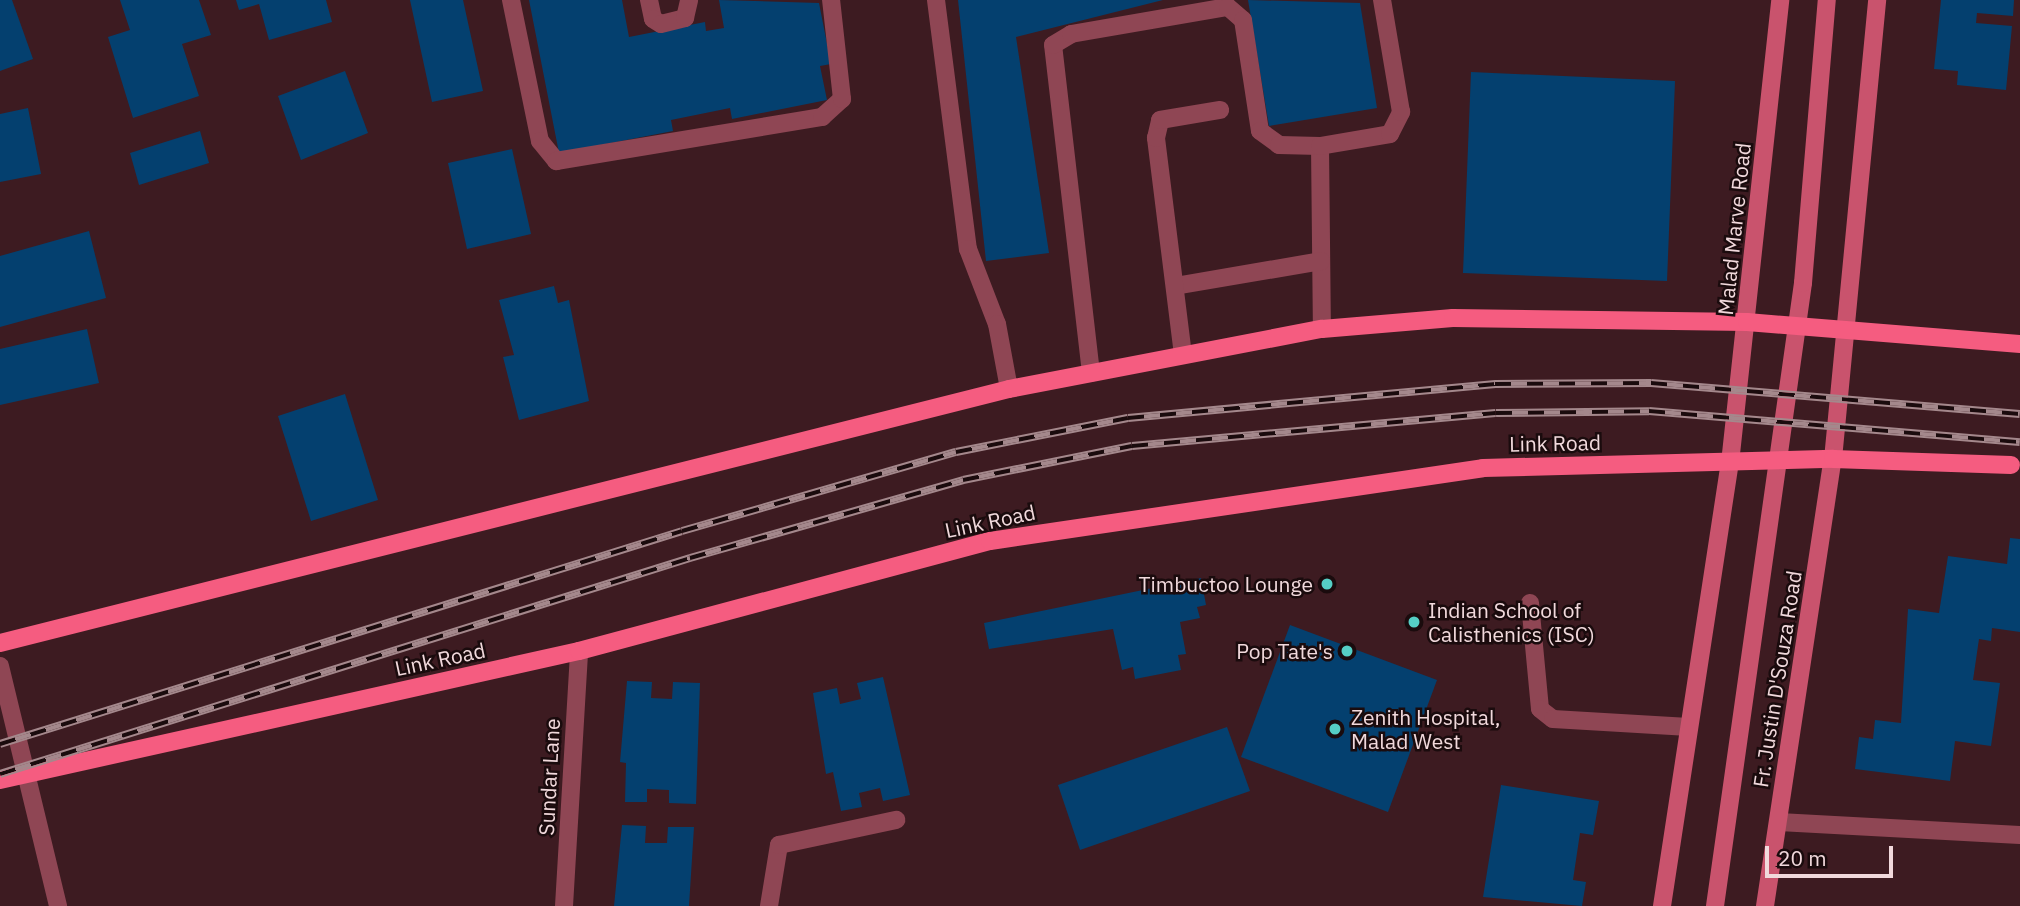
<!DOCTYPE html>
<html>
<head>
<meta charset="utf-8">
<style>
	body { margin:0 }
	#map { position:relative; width:2020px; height:906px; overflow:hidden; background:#3d1b21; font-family:"IBM Plex Sans",sans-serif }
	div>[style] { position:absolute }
	.building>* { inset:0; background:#04406f }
	.lane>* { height:18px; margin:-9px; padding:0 9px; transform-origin:9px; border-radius:9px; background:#8f4654 }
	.street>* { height:18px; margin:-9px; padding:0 9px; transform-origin:9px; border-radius:9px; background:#8f4654 }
	.secondary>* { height:18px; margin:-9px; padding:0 9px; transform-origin:9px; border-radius:9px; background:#c9536d }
	.primary>* { height:18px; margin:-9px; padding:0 9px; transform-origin:9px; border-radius:9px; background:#f55c80 }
	.rail>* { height:8px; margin-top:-4px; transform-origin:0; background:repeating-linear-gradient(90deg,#1a0b0d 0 16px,#a4888c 0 32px); box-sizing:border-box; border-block:2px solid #a4888c }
	.dots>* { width:19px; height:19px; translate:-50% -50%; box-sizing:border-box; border:4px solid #1a0b0d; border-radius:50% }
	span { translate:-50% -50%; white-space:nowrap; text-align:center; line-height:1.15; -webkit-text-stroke:5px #1a0b0d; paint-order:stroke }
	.street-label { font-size:21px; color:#f1d9dc }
	.poi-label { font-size:21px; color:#f1d9dc }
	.right { translate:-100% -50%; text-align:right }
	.left { translate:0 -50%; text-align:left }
	.scale { position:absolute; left:1765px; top:846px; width:128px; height:32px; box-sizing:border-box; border:4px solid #f1d9dc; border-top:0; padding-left:9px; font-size:21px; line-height:24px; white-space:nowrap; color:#f1d9dc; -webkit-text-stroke:5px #1a0b0d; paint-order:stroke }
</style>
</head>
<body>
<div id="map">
	<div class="building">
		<div style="clip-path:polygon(0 0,12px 0,33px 59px,0 71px)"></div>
		<div style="clip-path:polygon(120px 0,199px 0,211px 35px,182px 44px,199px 96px,133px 118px,108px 37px,130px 30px)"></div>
		<div style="clip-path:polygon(236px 0,326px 0,332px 22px,269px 40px,259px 4px,239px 10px)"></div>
		<div style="clip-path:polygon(410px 0,463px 0,483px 91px,432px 102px)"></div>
		<div style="clip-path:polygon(529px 0,622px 0,629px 37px,705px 22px,706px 31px,724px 28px,719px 0,819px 3px,831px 64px,820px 66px,827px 100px,732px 119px,730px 108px,671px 120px,673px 131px,559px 153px)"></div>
		<div style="clip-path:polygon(958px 0,1163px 0,1016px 37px,1049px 253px,986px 261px)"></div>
		<div style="clip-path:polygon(1248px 0,1360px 3px,1377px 108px,1269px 126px)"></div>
		<div style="clip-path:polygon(1941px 0,2014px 0,2013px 16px,1977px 13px,1976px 23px,2012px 26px,2006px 90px,1957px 85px,1958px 71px,1934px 69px)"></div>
		<div style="clip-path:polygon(345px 71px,368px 133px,301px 160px,278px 96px)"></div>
		<div style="clip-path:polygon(1471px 72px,1675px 81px,1667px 281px,1463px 273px)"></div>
		<div style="clip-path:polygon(28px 108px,41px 174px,0 182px,0 114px)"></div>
		<div style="clip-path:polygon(200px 131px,209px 163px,139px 185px,130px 153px)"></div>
		<div style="clip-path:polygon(512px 149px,531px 234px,467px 249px,448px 163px)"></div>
		<div style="clip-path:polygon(89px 231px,106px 298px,0 327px,0 256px)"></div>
		<div style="clip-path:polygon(554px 286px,558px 303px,569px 300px,589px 401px,519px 420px,503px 357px,514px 355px,499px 300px)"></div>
		<div style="clip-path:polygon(87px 329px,99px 383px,0 405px,0 349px)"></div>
		<div style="clip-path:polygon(345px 394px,378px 500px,311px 521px,278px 416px)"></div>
		<div style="clip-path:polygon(2010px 538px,2020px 539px,2020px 632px,1992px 628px,1991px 641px,1979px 639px,1973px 680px,2000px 683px,1991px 746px,1955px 741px,1950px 781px,1855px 769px,1859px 737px,1873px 739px,1875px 720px,1901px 723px,1908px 609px,1939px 613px,1948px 556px,2007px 564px)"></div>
		<div style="clip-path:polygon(1201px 578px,1206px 605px,1197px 607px,1200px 618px,1180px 622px,1186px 654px,1178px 655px,1181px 670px,1135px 679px,1133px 667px,1122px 670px,1113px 629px,989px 649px,984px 623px)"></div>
		<div style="clip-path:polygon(1290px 625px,1437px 680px,1388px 812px,1241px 757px)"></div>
		<div style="clip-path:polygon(883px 677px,910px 795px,883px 801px,880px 788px,859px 793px,862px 807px,841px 811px,833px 772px,826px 774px,813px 693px,837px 688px,840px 704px,861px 699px,857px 683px)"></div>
		<div style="clip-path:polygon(627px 681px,652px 682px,651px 698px,672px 699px,673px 682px,700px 683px,696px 804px,669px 803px,669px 790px,647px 789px,647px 802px,625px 802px,626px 763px,620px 762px)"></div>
		<div style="clip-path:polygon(1227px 727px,1250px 791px,1080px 850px,1058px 785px)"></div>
		<div style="clip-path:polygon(1501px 785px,1599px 801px,1593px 835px,1580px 833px,1573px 880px,1586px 882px,1582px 906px,1483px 897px)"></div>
		<div style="clip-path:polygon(622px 825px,646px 826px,645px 843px,667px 843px,668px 827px,694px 827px,689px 906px,614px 906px)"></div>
	</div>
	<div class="lane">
		<div style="left:769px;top:906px;width:62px;rotate:-80.7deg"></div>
		<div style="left:779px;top:845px;width:120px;rotate:-12.1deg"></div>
	</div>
	<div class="street">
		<div style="left:511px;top:0;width:144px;rotate:78.4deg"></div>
		<div style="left:540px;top:141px;width:26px;rotate:51deg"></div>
		<div style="left:556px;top:161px;width:270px;rotate:-9.4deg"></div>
		<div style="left:822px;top:117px;width:27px;rotate:-42deg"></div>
		<div style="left:842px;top:99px;width:100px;rotate:-96.3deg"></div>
		<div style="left:649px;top:0;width:19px;rotate:78deg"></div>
		<div style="left:653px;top:19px;width:9px;rotate:32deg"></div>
		<div style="left:661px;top:24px;width:25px;rotate:-14deg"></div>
		<div style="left:685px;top:18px;width:18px;rotate:-77deg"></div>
		<div style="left:936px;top:0;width:251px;rotate:82.7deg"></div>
		<div style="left:968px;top:249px;width:80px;rotate:68.9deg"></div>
		<div style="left:997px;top:324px;width:66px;rotate:79.5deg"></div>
		<div style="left:1320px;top:146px;width:183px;rotate:89.4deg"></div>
		<div style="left:1175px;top:286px;width:148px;rotate:-9.7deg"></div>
		<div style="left:1183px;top:355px;width:219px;rotate:-97.1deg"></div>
		<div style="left:1156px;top:138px;width:18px;rotate:-77deg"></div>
		<div style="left:1160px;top:120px;width:61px;rotate:-9.5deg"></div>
		<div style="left:1091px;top:373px;width:330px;rotate:-96.6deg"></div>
		<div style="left:1053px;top:45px;width:21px;rotate:-31deg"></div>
		<div style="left:1071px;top:34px;width:159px;rotate:-9.8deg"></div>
		<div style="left:1228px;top:7px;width:20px;rotate:41deg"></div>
		<div style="left:1243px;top:20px;width:112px;rotate:81.3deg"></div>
		<div style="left:1260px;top:131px;width:24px;rotate:36deg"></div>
		<div style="left:1279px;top:145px;width:41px;rotate:1.4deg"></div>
		<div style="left:1320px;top:146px;width:71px;rotate:-9.7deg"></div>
		<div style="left:1390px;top:134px;width:25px;rotate:-63deg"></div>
		<div style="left:1401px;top:112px;width:114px;rotate:-99.6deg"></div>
		<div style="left:1530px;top:603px;width:106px;rotate:84.6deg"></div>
		<div style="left:1540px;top:709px;width:16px;rotate:38deg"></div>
		<div style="left:1553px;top:719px;width:136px;rotate:3.4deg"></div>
		<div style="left:0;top:666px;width:247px;rotate:76.4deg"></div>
		<div style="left:1779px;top:822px;width:241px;rotate:3.1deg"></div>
		<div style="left:564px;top:906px;width:255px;rotate:-86.6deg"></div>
	</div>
	<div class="secondary">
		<div style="left:1662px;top:906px;width:448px;rotate:-81.3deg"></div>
		<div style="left:1730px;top:463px;width:466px;rotate:-83.8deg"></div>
		<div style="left:1715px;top:906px;width:629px;rotate:-81.96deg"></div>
		<div style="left:1803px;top:283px;width:284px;rotate:-85.2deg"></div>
		<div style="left:1765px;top:906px;width:452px;rotate:-81.4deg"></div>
		<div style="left:1833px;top:459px;width:461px;rotate:-84.5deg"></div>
	</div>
	<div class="primary">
		<div style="left:0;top:643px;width:1040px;rotate:-14.13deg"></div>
		<div style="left:1009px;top:389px;width:319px;rotate:-10.9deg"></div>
		<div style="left:1322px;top:329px;width:131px;rotate:-4.8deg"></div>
		<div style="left:1453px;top:318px;width:294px;rotate:0.8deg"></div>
		<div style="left:1747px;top:322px;width:274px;rotate:4.6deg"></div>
		<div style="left:0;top:780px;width:593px;rotate:-12.56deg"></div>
		<div style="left:579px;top:651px;width:425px;rotate:-15deg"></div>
		<div style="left:990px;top:541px;width:498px;rotate:-8.4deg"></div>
		<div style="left:1483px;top:468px;width:350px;rotate:-1.5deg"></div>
		<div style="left:1833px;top:459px;width:178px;rotate:1.9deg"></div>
	</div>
	<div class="rail">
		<div style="left:0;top:744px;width:714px;rotate:-17.34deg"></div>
		<div style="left:682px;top:531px;width:285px;rotate:-16.1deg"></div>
		<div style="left:956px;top:452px;width:175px;rotate:-11.2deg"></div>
		<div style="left:1128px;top:418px;width:369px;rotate:-5.3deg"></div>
		<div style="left:1495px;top:384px;width:156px;rotate:-0.4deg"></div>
		<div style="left:1651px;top:383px;width:370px;rotate:4.8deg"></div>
		<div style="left:0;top:774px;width:723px;rotate:-17.38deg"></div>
		<div style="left:690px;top:558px;width:284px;rotate:-15.9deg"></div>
		<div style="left:963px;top:480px;width:172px;rotate:-11.4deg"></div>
		<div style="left:1132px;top:446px;width:365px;rotate:-5.2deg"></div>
		<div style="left:1496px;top:413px;width:153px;rotate:-0.7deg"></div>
		<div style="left:1649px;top:411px;width:372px;rotate:4.8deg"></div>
	</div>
	<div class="dots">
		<div style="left:1327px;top:584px;background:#55cec5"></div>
		<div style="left:1414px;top:622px;background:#55cec5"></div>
		<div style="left:1347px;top:651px;background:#55cec5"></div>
		<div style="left:1335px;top:729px;background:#55cec5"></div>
	</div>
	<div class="street-label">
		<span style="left:1734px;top:229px;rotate:-84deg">Malad Marve Road</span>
		<span style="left:1555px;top:443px;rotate:-1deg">Link Road</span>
		<span style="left:990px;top:521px;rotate:-12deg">Link Road</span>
		<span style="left:440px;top:659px;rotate:-12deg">Link Road</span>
		<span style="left:1777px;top:679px;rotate:-81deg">Fr. Justin D'Souza Road</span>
		<span style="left:549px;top:777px;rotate:-87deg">Sundar Lane</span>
	</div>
	<div class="poi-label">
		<span class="right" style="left:1313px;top:584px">Timbuctoo Lounge</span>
		<span class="left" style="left:1428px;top:622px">Indian School of<br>Calisthenics (ISC)</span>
		<span class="right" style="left:1333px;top:651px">Pop Tate's</span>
		<span class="left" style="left:1351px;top:729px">Zenith Hospital,<br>Malad West</span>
	</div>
	<div class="scale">20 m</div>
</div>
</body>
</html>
